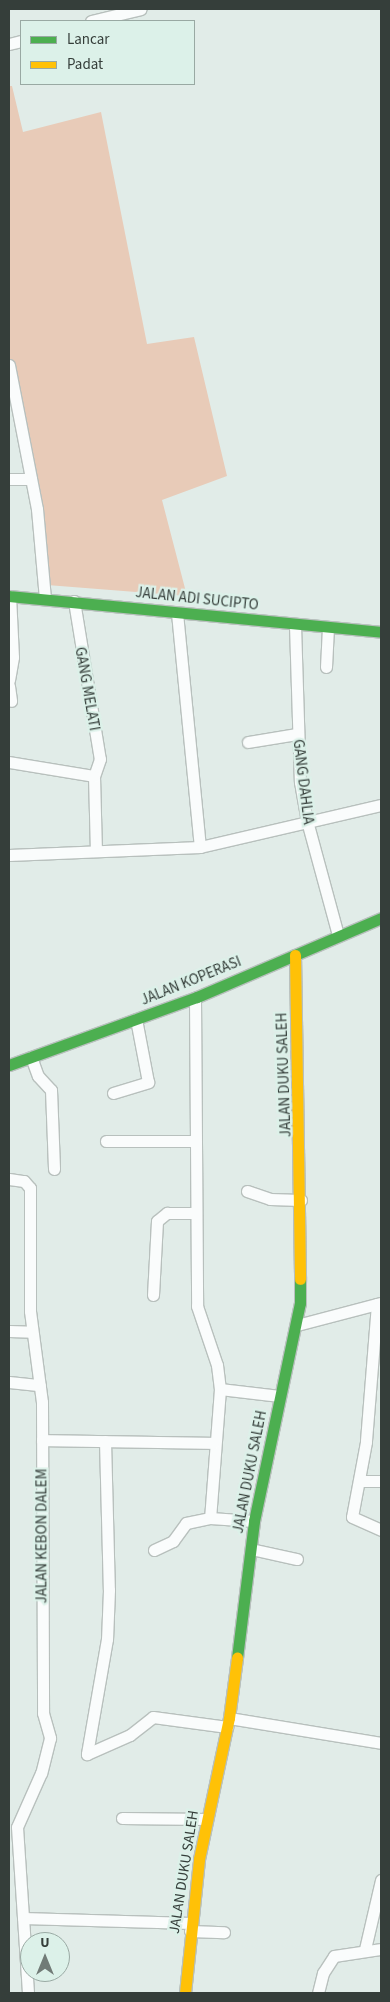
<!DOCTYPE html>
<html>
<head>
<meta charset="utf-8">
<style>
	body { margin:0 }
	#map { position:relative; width:390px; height:2002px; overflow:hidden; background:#e1ece8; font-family:"Source Sans 3",sans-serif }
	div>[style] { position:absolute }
	.green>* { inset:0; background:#e8cbb8 }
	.roads { filter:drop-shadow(1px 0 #b8c0bd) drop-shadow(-1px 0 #b8c0bd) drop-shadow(0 1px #b8c0bd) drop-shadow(0 -1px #b8c0bd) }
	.street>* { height:11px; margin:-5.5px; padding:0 5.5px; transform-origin:5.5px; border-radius:5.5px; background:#fafcfc }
	.fast>* { height:11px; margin:-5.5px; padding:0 5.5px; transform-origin:5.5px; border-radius:5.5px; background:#4caf50 }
	.slow>* { height:11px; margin:-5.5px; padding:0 5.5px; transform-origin:5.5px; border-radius:5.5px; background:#ffc107 }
	span { translate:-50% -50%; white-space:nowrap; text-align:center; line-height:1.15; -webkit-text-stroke:4.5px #dcf1e9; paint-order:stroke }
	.street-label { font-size:15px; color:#353e3a }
	.frame { position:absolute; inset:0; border:10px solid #353e3a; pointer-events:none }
	.legend { position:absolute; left:20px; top:20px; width:175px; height:65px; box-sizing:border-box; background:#dcf1e9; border:1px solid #99a9a3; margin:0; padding:6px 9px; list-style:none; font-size:15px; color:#353e3a }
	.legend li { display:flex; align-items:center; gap:10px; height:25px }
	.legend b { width:25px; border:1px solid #99a9a3 }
	.north { position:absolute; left:20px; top:1932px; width:50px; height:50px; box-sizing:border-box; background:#dcf1e9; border:1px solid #99a9a3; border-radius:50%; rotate:0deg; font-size:14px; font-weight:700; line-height:20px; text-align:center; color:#353e3a }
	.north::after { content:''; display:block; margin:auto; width:18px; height:22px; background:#717b77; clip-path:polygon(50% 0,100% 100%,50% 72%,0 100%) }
</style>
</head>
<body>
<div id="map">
	<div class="green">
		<div style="clip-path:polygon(9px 86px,12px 86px,23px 132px,101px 112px,147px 344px,194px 337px,227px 476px,162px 500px,187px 596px,47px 585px,9px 359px)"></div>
	</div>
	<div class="roads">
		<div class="street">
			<div style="left:91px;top:21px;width:51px;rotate:-13.5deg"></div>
			<div style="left:9px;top:44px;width:12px;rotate:-14deg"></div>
			<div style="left:9px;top:365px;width:147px;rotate:79deg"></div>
			<div style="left:37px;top:509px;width:90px;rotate:84.9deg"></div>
			<div style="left:9px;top:479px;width:22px"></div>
			<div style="left:74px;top:601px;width:160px;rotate:80.7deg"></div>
			<div style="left:100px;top:759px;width:18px;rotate:109deg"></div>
			<div style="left:94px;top:776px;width:75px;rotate:88.5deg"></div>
			<div style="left:177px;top:613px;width:235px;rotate:84.4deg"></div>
			<div style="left:295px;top:625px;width:157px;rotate:88.2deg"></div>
			<div style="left:300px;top:782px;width:40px;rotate:80deg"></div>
			<div style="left:307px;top:821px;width:118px;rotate:74.8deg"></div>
			<div style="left:326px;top:667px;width:40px;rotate:-87.1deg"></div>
			<div style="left:9px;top:680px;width:23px;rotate:-80deg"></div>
			<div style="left:13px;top:657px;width:61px;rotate:-92.8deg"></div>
			<div style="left:9px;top:686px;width:15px;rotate:82deg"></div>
			<div style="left:248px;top:742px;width:50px;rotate:-9.3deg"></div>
			<div style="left:9px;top:762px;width:86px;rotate:9.4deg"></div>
			<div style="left:9px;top:855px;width:191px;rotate:-2.4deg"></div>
			<div style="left:200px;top:847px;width:186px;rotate:-13.1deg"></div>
			<div style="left:195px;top:998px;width:308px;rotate:89.6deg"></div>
			<div style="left:197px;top:1306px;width:62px;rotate:71.3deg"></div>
			<div style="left:217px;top:1365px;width:24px;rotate:83deg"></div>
			<div style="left:220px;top:1389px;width:129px;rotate:94.4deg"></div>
			<div style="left:210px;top:1518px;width:44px;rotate:3.9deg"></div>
			<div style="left:31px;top:1057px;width:20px;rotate:70deg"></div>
			<div style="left:38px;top:1076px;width:19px;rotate:47deg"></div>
			<div style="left:51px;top:1090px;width:79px;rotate:87.8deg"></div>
			<div style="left:113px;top:1093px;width:37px;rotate:-17deg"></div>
			<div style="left:148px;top:1082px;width:64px;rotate:-100.8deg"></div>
			<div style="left:106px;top:1141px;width:88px"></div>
			<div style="left:9px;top:1179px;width:15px;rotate:8deg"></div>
			<div style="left:24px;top:1181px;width:9px;rotate:49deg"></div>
			<div style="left:30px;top:1188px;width:123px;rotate:90deg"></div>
			<div style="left:30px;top:1311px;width:92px;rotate:82.5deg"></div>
			<div style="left:42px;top:1402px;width:311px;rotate:89.8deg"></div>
			<div style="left:43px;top:1713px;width:26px;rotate:74deg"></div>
			<div style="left:50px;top:1738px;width:36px;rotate:104deg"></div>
			<div style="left:41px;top:1773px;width:59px;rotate:114deg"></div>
			<div style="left:17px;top:1827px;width:166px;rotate:86.2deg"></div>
			<div style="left:247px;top:1191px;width:24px;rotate:19deg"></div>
			<div style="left:270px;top:1199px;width:31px;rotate:2deg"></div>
			<div style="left:153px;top:1295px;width:74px;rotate:-86.9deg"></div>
			<div style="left:157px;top:1221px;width:13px;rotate:-39deg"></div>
			<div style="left:167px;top:1213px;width:27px"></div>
			<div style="left:377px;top:1304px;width:138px;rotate:94.6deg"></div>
			<div style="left:366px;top:1442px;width:76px;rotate:100.6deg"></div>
			<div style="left:352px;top:1517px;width:32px;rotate:24deg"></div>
			<div style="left:297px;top:1325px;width:87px;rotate:-14.7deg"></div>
			<div style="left:9px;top:1331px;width:23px;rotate:2deg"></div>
			<div style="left:9px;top:1382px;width:31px;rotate:6deg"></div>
			<div style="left:220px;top:1389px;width:60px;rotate:6.7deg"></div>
			<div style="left:42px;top:1440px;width:171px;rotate:1deg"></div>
			<div style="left:105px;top:1441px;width:149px;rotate:88.5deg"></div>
			<div style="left:109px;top:1590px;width:49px;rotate:92.3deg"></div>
			<div style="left:107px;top:1639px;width:117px;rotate:99.9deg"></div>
			<div style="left:87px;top:1754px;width:47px;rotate:-23.8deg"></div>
			<div style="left:130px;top:1735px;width:29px;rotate:-38deg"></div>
			<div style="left:153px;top:1717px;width:75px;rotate:7.7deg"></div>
			<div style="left:359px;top:1481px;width:22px"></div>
			<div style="left:251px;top:1549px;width:47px;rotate:12.3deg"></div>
			<div style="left:154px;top:1550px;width:21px;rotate:-25deg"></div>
			<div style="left:173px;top:1541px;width:22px;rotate:-54deg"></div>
			<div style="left:186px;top:1523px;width:25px;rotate:-12deg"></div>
			<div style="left:229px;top:1718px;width:154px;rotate:9.3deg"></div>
			<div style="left:122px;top:1818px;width:85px;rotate:0.7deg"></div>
			<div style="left:23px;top:1918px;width:168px;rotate:1.7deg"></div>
			<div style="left:190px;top:1931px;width:34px;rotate:2deg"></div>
			<div style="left:365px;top:1949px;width:71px;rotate:-76.9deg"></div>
			<div style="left:318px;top:1993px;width:21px;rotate:-76deg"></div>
			<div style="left:323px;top:1973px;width:20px;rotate:-57deg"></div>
			<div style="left:334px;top:1956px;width:48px;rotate:-8.5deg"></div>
		</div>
		<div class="fast">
			<div style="left:9px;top:596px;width:374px;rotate:5.5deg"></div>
			<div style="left:9px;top:1065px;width:200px;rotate:-19.9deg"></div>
			<div style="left:197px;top:997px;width:200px;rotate:-23.2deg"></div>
			<div style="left:237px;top:1658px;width:138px;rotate:-82.9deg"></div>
			<div style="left:254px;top:1521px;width:223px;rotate:-78.1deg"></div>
			<div style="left:300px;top:1303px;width:24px;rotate:-90deg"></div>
		</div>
		<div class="slow">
			<div style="left:295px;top:955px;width:324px;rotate:89.1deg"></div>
			<div style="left:185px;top:1993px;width:135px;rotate:-84deg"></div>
			<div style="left:199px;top:1859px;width:144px;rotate:-78deg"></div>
			<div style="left:229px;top:1718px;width:61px;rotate:-82.4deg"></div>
		</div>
	</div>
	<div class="street-label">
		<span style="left:197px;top:599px;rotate:6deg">JALAN ADI SUCIPTO</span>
		<span style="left:87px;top:689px;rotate:80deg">GANG MELATI</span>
		<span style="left:303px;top:782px;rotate:83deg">GANG DAHLIA</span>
		<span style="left:191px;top:981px;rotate:-22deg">JALAN KOPERASI</span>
		<span style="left:284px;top:1075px;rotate:-92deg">JALAN DUKU SALEH</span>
		<span style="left:250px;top:1472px;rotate:-79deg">JALAN DUKU SALEH</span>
		<span style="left:42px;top:1536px;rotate:-90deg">JALAN KEBON DALEM</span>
		<span style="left:184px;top:1872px;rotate:-81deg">JALAN DUKU SALEH</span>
	</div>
	<div class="frame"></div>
	<ul class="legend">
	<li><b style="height:6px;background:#4caf50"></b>Lancar</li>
	<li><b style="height:6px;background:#ffc107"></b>Padat</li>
	</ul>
	<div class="north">U</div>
</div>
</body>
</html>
